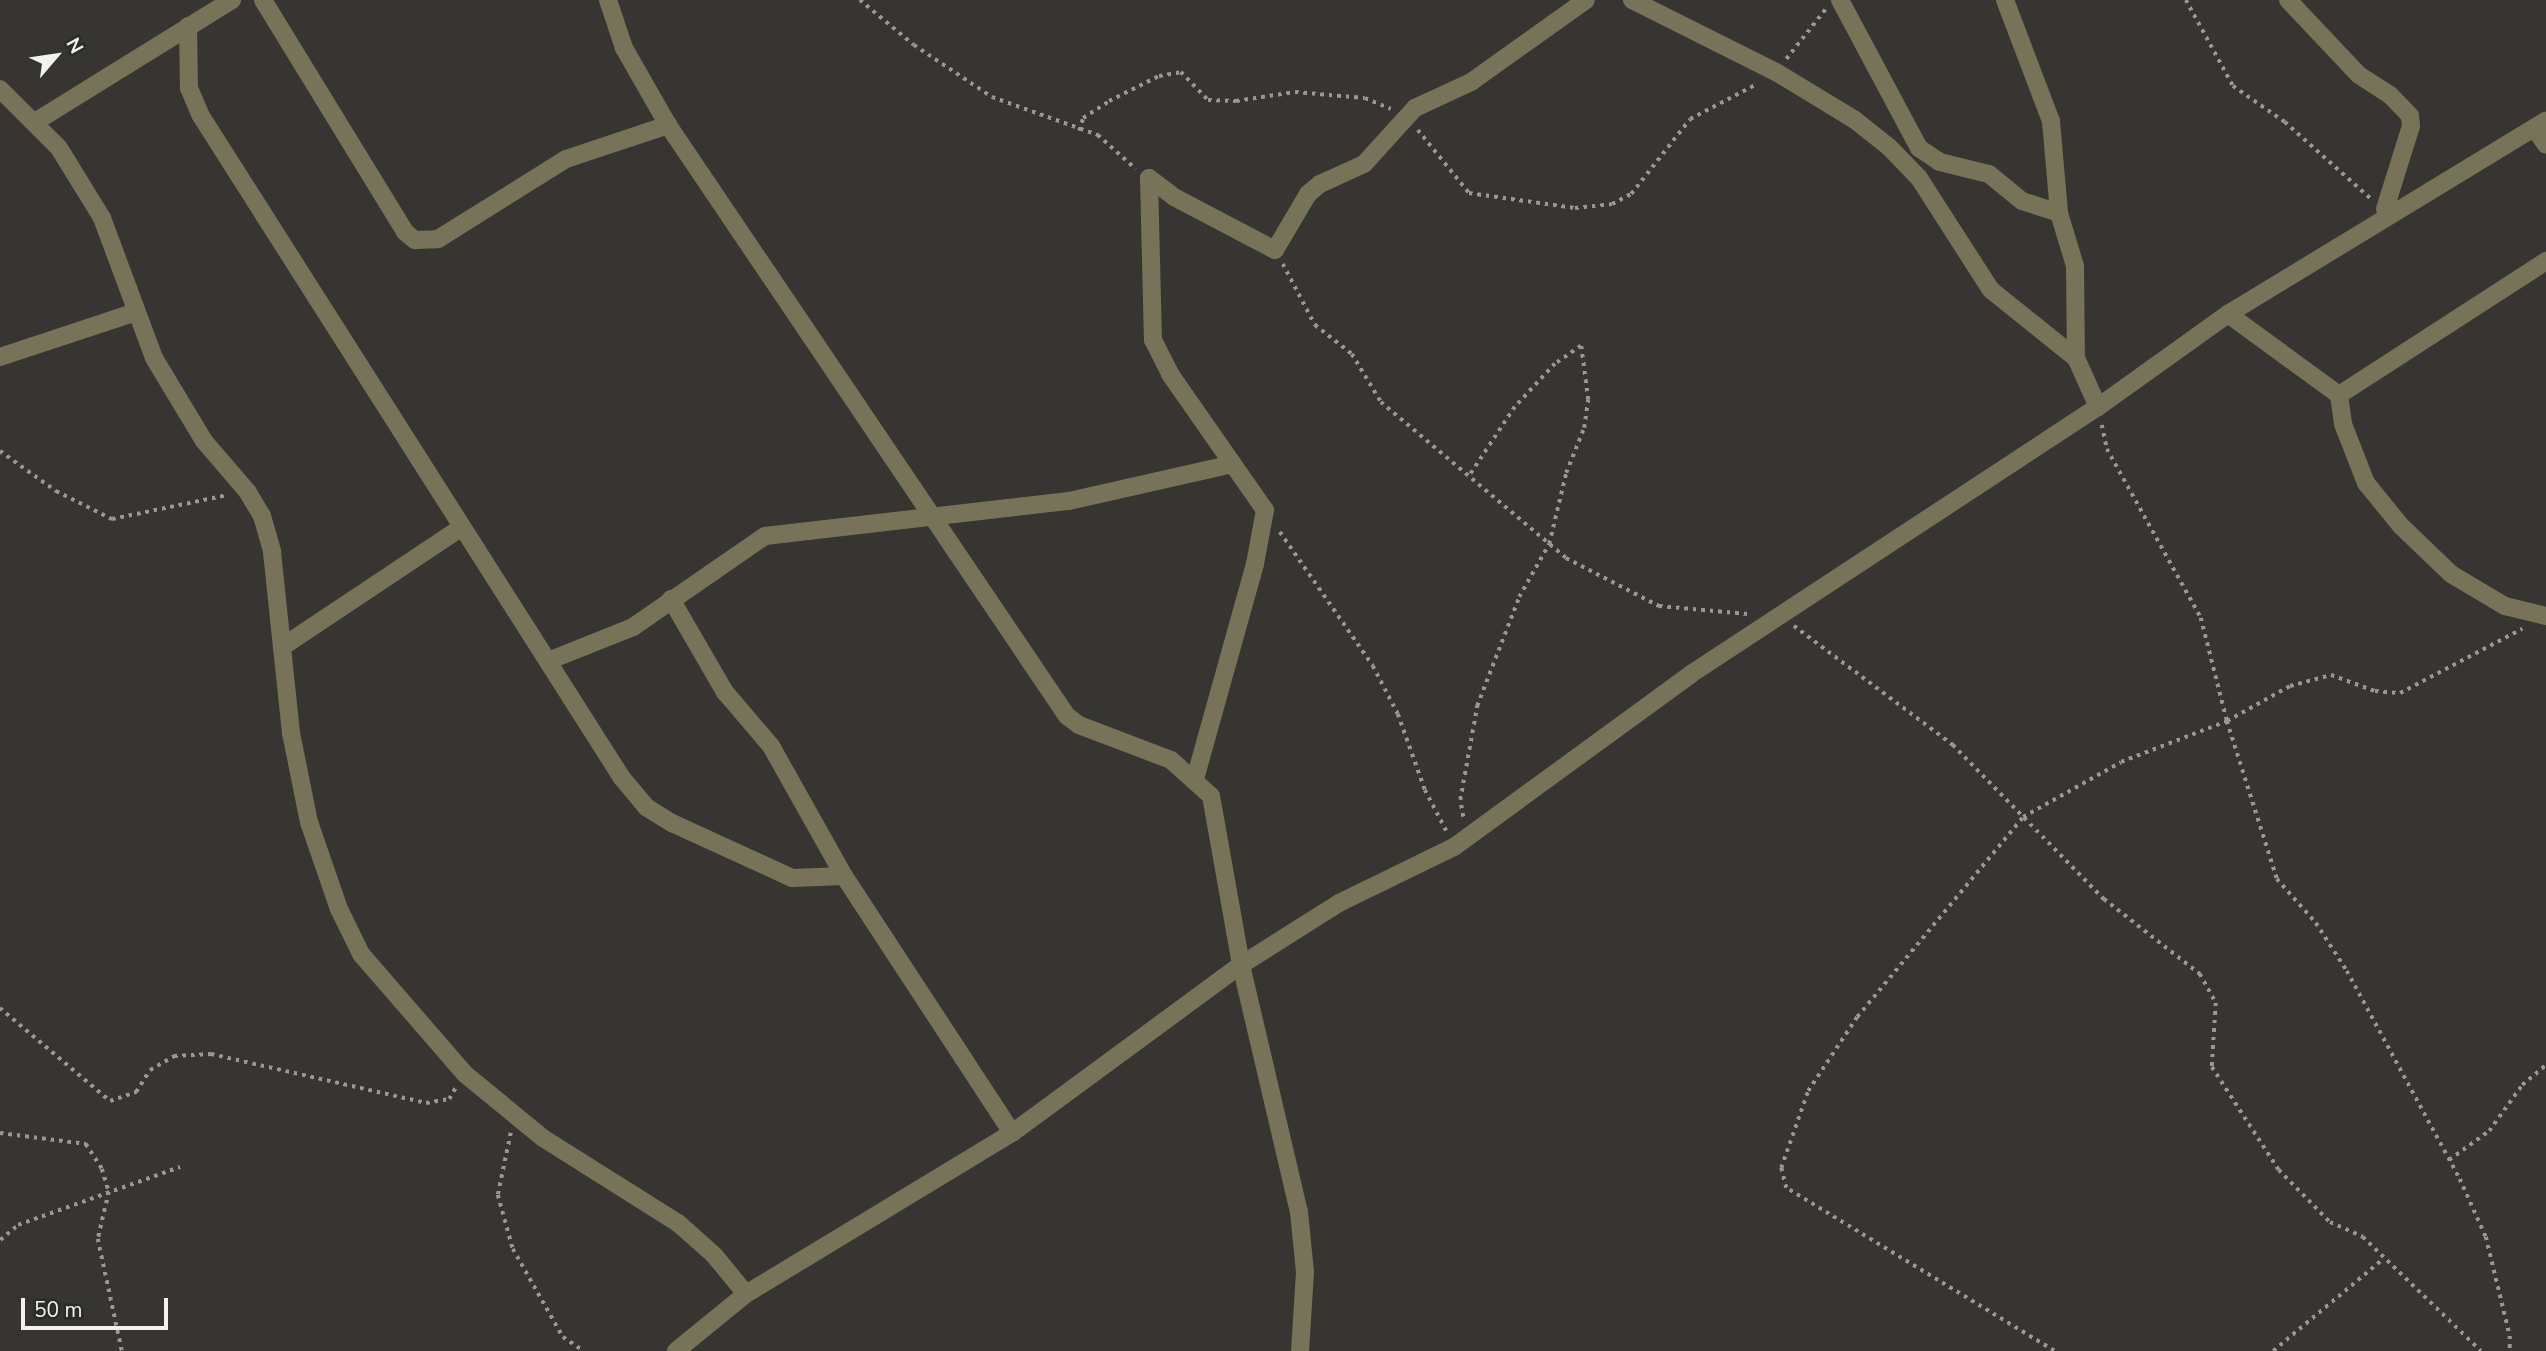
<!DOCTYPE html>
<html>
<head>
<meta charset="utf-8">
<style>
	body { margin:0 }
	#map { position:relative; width:2546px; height:1351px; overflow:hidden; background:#363532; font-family:"Nunito Sans",sans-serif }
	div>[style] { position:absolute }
	.path>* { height:3.5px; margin-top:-1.75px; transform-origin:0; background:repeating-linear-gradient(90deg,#999895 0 3.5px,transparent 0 8.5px) }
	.minor>* { height:18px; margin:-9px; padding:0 9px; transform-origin:9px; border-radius:9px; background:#777358 }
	span { translate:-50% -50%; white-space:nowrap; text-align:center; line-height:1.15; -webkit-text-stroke:5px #2c2b28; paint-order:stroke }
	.north { position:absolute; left:21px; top:21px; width:70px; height:70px; -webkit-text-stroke:5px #2c2b28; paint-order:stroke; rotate:61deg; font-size:19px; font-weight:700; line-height:28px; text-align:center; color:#f3f2f0 }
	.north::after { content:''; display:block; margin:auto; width:24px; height:32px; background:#f3f2f0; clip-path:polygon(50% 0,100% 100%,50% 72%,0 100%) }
	.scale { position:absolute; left:21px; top:1298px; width:147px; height:32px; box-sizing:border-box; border:4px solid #f3f2f0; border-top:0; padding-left:9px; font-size:21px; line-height:24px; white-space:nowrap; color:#f3f2f0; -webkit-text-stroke:5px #2c2b28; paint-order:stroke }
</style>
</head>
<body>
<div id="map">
	<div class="path">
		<div style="left:860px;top:0;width:70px;rotate:39.8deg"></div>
		<div style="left:914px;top:45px;width:94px;rotate:33.7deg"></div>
		<div style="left:992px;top:97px;width:113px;rotate:19.7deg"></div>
		<div style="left:1098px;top:135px;width:51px;rotate:41.8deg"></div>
		<div style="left:2186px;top:0;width:98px;rotate:61.3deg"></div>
		<div style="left:2233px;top:86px;width:63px;rotate:34.7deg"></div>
		<div style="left:2285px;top:122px;width:115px;rotate:41.8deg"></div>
		<div style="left:1786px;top:59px;width:63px;rotate:-51.5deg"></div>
		<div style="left:1418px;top:130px;width:81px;rotate:51deg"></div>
		<div style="left:1469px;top:193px;width:107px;rotate:8.1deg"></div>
		<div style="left:1575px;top:208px;width:37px;rotate:-6deg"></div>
		<div style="left:1612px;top:204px;width:21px;rotate:-28deg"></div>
		<div style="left:1631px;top:194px;width:95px;rotate:-51.8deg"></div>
		<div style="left:1690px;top:119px;width:76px;rotate:-27.6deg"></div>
		<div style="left:1079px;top:131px;width:14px;rotate:-73deg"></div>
		<div style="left:1083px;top:118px;width:31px;rotate:-33deg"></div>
		<div style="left:1109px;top:101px;width:56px;rotate:-26.6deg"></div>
		<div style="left:1159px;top:76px;width:22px;rotate:-10deg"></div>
		<div style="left:1181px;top:72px;width:39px;rotate:46deg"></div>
		<div style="left:1208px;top:100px;width:28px;rotate:2deg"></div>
		<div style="left:1236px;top:101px;width:60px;rotate:-8.7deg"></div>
		<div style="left:1295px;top:92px;width:70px;rotate:4.9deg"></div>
		<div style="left:1365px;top:98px;width:28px;rotate:23deg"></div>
		<div style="left:1283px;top:264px;width:69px;rotate:62.3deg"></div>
		<div style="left:1315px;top:325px;width:47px;rotate:38.1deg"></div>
		<div style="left:1352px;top:354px;width:56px;rotate:58.9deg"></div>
		<div style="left:1381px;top:402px;width:242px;rotate:40.1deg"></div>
		<div style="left:1566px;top:558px;width:105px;rotate:27.3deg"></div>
		<div style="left:1659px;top:606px;width:89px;rotate:5.1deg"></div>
		<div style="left:2102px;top:425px;width:25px;rotate:78deg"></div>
		<div style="left:2107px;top:449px;width:193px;rotate:60.9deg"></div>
		<div style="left:2201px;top:618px;width:106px;rotate:75.8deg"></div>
		<div style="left:2227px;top:721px;width:166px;rotate:72.4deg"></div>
		<div style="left:2277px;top:879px;width:59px;rotate:48.4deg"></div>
		<div style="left:2316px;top:923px;width:57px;rotate:57.1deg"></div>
		<div style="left:2347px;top:971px;width:237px;rotate:61.5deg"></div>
		<div style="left:2460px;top:1179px;width:64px;rotate:65.9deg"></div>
		<div style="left:2486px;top:1237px;width:102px;rotate:76.4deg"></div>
		<div style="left:2510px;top:1336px;width:15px;rotate:90deg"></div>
		<div style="left:0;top:451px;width:69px;rotate:35.5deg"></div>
		<div style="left:56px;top:491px;width:63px;rotate:26.6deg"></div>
		<div style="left:112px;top:519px;width:118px;rotate:-11.7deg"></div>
		<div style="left:1280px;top:532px;width:163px;rotate:55.2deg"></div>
		<div style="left:1373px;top:666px;width:54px;rotate:62.5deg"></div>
		<div style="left:1398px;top:714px;width:81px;rotate:70.4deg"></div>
		<div style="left:1425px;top:790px;width:47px;rotate:62.4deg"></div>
		<div style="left:1794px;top:626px;width:199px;rotate:36.8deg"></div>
		<div style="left:1953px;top:745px;width:216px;rotate:45.6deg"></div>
		<div style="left:2104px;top:899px;width:122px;rotate:38deg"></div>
		<div style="left:2200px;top:974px;width:33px;rotate:61deg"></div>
		<div style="left:2216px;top:1003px;width:64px;rotate:93.6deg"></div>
		<div style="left:2212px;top:1067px;width:123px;rotate:57deg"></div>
		<div style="left:2279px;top:1170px;width:73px;rotate:45.6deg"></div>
		<div style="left:2330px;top:1222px;width:36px;rotate:24deg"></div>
		<div style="left:2363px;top:1237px;width:164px;rotate:44deg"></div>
		<div style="left:1463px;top:817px;width:17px;rotate:-100deg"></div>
		<div style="left:1460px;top:800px;width:96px;rotate:-79.7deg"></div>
		<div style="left:1477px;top:706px;width:117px;rotate:-68.9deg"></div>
		<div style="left:1519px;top:597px;width:61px;rotate:-60.5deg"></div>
		<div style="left:1549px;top:544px;width:73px;rotate:-76.5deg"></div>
		<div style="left:1566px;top:473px;width:48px;rotate:-68.2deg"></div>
		<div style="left:1584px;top:428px;width:28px;rotate:-82deg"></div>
		<div style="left:1588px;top:400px;width:54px;rotate:-97.4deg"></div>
		<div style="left:1581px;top:346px;width:32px;rotate:145deg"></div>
		<div style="left:1555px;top:364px;width:59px;rotate:132.9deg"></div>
		<div style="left:1515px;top:407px;width:85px;rotate:123.5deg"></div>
		<div style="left:0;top:1008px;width:144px;rotate:40.2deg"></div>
		<div style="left:110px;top:1101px;width:28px;rotate:-19deg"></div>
		<div style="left:136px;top:1092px;width:26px;rotate:-58deg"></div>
		<div style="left:150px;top:1070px;width:28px;rotate:-30deg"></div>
		<div style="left:174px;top:1056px;width:37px;rotate:-3deg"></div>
		<div style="left:211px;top:1054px;width:221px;rotate:12.8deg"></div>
		<div style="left:426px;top:1103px;width:23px;rotate:-10deg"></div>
		<div style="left:449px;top:1099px;width:14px;rotate:-60deg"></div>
		<div style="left:0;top:1133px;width:87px;rotate:7.3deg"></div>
		<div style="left:86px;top:1144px;width:30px;rotate:57deg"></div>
		<div style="left:102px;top:1169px;width:24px;rotate:73deg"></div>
		<div style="left:109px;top:1192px;width:48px;rotate:103.2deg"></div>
		<div style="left:98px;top:1239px;width:115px;rotate:77.9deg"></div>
		<div style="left:511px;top:1133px;width:63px;rotate:101.8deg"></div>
		<div style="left:498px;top:1195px;width:56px;rotate:74.5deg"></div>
		<div style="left:513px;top:1249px;width:101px;rotate:60.4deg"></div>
		<div style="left:563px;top:1337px;width:25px;rotate:34deg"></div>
		<div style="left:2449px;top:1160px;width:49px;rotate:-35.9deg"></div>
		<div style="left:2489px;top:1131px;width:57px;rotate:-54.3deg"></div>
		<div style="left:2522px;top:1085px;width:31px;rotate:-40deg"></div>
		<div style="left:0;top:1240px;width:23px;rotate:-40deg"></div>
		<div style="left:18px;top:1225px;width:172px;rotate:-19.7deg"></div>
		<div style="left:2054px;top:1351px;width:314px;rotate:-148.7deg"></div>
		<div style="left:1786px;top:1188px;width:21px;rotate:-104deg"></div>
		<div style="left:1781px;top:1168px;width:82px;rotate:-70.7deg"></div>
		<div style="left:1808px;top:1091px;width:89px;rotate:-56.5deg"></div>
		<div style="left:1857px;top:1017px;width:260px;rotate:-50.3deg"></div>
		<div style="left:2023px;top:817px;width:112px;rotate:-29.3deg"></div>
		<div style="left:2121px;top:762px;width:114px;rotate:-21.1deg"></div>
		<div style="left:2227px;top:721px;width:72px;rotate:-29.1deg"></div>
		<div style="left:2290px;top:686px;width:42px;rotate:-15deg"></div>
		<div style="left:2331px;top:675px;width:47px;rotate:20deg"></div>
		<div style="left:2375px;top:691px;width:25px;rotate:5deg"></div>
		<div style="left:2400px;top:693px;width:138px;rotate:-27.7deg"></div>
		<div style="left:2273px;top:1351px;width:143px;rotate:-39.9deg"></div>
	</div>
	<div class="minor">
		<div style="left:263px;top:0;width:272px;rotate:58.5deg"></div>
		<div style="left:405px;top:232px;width:13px;rotate:39deg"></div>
		<div style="left:415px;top:240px;width:23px;rotate:-2deg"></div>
		<div style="left:438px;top:239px;width:151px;rotate:-32deg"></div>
		<div style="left:566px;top:159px;width:108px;rotate:-18.4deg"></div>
		<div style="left:608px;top:0;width:51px;rotate:71.6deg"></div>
		<div style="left:624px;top:48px;width:89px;rotate:60.3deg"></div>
		<div style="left:668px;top:125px;width:713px;rotate:55.98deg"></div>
		<div style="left:1067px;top:716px;width:15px;rotate:37deg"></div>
		<div style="left:1079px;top:725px;width:98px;rotate:20.8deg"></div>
		<div style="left:1171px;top:760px;width:54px;rotate:42deg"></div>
		<div style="left:1211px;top:796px;width:172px;rotate:79.9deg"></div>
		<div style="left:1241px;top:965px;width:254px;rotate:76.8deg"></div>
		<div style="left:1299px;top:1212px;width:60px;rotate:84.3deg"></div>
		<div style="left:1305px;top:1272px;width:79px;rotate:93.6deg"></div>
		<div style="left:1632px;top:0;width:161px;rotate:26.6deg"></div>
		<div style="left:1776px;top:72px;width:92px;rotate:31.3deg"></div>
		<div style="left:1855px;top:120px;width:43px;rotate:38.5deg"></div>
		<div style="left:1889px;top:147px;width:43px;rotate:45.9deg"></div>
		<div style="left:1919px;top:178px;width:133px;rotate:57.3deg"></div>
		<div style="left:1991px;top:290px;width:109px;rotate:38.7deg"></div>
		<div style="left:2076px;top:358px;width:54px;rotate:65.8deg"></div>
		<div style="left:1840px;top:0;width:168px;rotate:61.9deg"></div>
		<div style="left:1919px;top:148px;width:25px;rotate:34deg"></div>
		<div style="left:1940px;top:162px;width:50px;rotate:13.8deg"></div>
		<div style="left:1989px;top:174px;width:43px;rotate:39.3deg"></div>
		<div style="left:2022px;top:201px;width:39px;rotate:18deg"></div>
		<div style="left:2005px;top:0;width:129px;rotate:69.2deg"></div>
		<div style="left:2051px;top:121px;width:92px;rotate:85deg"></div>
		<div style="left:2059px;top:213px;width:55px;rotate:73.2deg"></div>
		<div style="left:2075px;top:266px;width:92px;rotate:89.4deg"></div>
		<div style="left:2288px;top:0;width:103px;rotate:46.6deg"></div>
		<div style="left:2359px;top:75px;width:37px;rotate:33deg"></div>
		<div style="left:2390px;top:95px;width:29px;rotate:46deg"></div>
		<div style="left:2410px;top:116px;width:10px;rotate:84deg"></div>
		<div style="left:2411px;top:126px;width:87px;rotate:107.4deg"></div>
		<div style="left:188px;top:26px;width:62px;rotate:89.1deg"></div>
		<div style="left:189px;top:88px;width:30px;rotate:67deg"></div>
		<div style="left:201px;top:116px;width:785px;rotate:57.55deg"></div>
		<div style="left:622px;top:778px;width:38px;rotate:50deg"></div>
		<div style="left:646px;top:807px;width:31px;rotate:32deg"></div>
		<div style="left:672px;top:823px;width:132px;rotate:24.6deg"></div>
		<div style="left:792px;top:878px;width:52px;rotate:-2.2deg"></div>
		<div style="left:844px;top:876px;width:307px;rotate:56.8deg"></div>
		<div style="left:0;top:89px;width:83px;rotate:45deg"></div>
		<div style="left:59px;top:148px;width:82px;rotate:58.4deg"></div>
		<div style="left:102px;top:218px;width:149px;rotate:69.6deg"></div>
		<div style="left:154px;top:358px;width:97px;rotate:58.9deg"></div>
		<div style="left:204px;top:441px;width:66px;rotate:49.3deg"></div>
		<div style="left:247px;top:491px;width:29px;rotate:59deg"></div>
		<div style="left:262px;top:516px;width:37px;rotate:74deg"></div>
		<div style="left:272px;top:552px;width:182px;rotate:84deg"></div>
		<div style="left:291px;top:733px;width:91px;rotate:78.6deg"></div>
		<div style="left:309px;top:822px;width:92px;rotate:71deg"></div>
		<div style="left:339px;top:909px;width:50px;rotate:63.9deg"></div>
		<div style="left:361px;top:954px;width:159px;rotate:49.1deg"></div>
		<div style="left:465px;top:1074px;width:101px;rotate:39.4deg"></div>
		<div style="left:543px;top:1138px;width:160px;rotate:32.2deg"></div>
		<div style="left:678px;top:1223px;width:48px;rotate:41.6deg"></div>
		<div style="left:714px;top:1255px;width:50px;rotate:50.6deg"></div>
		<div style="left:35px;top:122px;width:232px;rotate:-31.8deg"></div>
		<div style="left:2535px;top:129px;width:19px;rotate:55deg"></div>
		<div style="left:1149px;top:178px;width:162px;rotate:88.6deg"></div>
		<div style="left:1153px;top:340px;width:38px;rotate:63deg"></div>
		<div style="left:1170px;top:374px;width:166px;rotate:55.1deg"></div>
		<div style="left:1265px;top:510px;width:55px;rotate:100.5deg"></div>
		<div style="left:1255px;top:564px;width:223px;rotate:105.6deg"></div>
		<div style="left:1149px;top:178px;width:31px;rotate:37deg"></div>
		<div style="left:1174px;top:197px;width:114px;rotate:27.7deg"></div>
		<div style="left:1275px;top:250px;width:65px;rotate:-59.5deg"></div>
		<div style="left:1308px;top:194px;width:16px;rotate:-40deg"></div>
		<div style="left:1320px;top:184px;width:48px;rotate:-24.4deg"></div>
		<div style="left:1364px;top:164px;width:76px;rotate:-47.7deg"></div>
		<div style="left:1415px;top:108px;width:62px;rotate:-24.9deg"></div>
		<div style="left:1471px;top:82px;width:141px;rotate:-35.5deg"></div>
		<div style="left:2228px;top:314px;width:137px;rotate:36.1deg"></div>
		<div style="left:2339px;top:395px;width:29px;rotate:82deg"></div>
		<div style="left:2343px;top:424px;width:63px;rotate:68.7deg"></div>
		<div style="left:2366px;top:483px;width:55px;rotate:50.9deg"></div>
		<div style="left:2401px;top:526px;width:69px;rotate:43.8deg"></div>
		<div style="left:2451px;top:574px;width:63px;rotate:30.7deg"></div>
		<div style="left:2505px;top:606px;width:42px;rotate:13.7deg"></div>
		<div style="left:0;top:357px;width:143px;rotate:-18.3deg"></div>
		<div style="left:2339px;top:395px;width:247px;rotate:-32.9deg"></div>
		<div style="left:671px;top:599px;width:108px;rotate:59.9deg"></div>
		<div style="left:725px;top:692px;width:71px;rotate:49.6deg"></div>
		<div style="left:771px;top:746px;width:149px;rotate:60.7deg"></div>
		<div style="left:282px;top:647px;width:216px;rotate:-33.7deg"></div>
		<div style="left:548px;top:661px;width:92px;rotate:-21.8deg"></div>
		<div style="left:633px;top:627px;width:160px;rotate:-34.6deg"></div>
		<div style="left:765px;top:536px;width:306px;rotate:-6.6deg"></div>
		<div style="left:1069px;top:501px;width:168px;rotate:-12.7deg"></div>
		<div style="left:676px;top:1351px;width:90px;rotate:-39.2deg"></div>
		<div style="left:746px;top:1294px;width:311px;rotate:-31.2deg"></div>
		<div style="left:1012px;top:1133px;width:284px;rotate:-36.3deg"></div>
		<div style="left:1241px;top:965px;width:116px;rotate:-32.3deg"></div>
		<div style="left:1339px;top:903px;width:128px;rotate:-26deg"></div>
		<div style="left:1454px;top:847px;width:293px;rotate:-36.1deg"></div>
		<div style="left:1691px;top:674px;width:487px;rotate:-33.3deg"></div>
		<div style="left:2098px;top:407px;width:160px;rotate:-35.6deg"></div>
		<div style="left:2228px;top:314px;width:372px;rotate:-31.3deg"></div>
	</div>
	<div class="north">N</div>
	<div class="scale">50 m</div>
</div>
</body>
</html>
